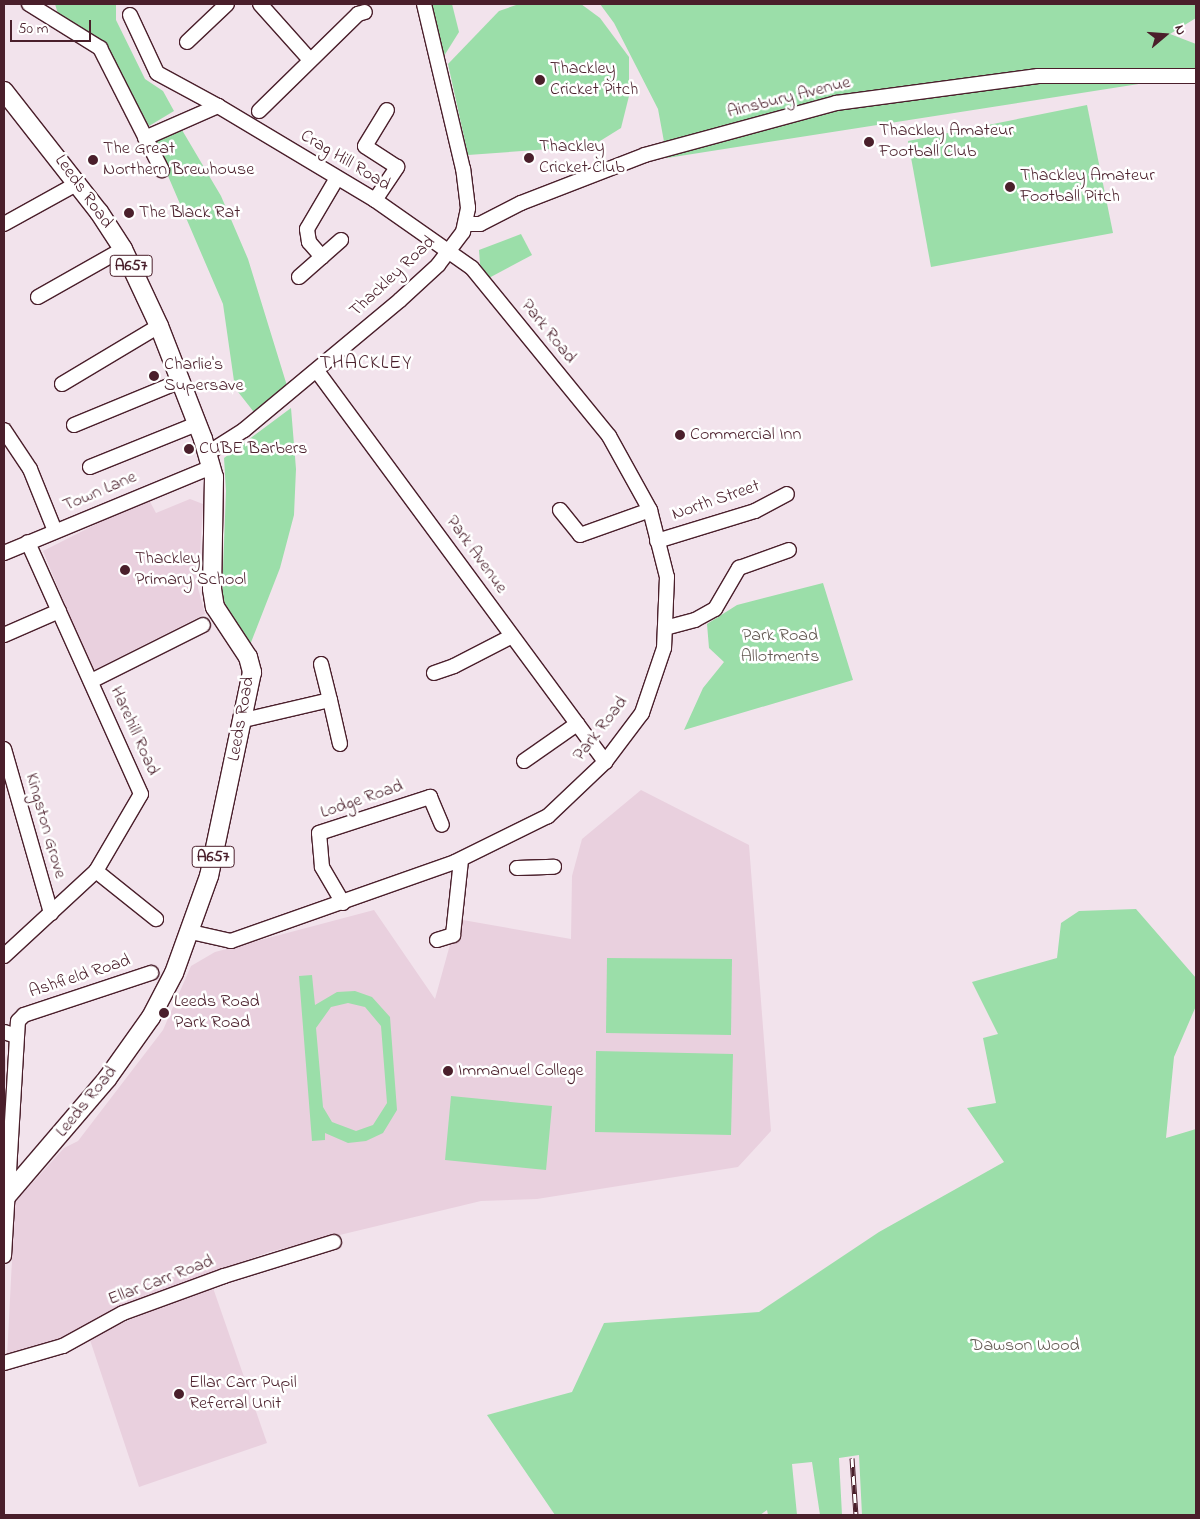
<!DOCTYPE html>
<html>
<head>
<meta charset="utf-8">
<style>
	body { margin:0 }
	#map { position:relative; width:1200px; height:1519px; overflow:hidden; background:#f2e3ec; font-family:"Indie Flower",sans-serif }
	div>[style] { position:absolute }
	.built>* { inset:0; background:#e9d0de }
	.green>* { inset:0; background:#9bdea9 }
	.roads { filter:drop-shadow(1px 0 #4a1f2b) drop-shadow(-1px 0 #4a1f2b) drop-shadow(0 1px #4a1f2b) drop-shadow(0 -1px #4a1f2b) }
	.minor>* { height:14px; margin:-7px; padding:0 7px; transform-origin:7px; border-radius:7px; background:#fff }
	.major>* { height:18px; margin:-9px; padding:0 9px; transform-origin:9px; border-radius:9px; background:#fff }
	.rail>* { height:5px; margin-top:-2.5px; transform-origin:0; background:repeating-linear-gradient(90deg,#fff 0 9px,#4a1f2b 0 18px); box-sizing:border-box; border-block:1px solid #4a1f2b }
	.dots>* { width:14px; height:14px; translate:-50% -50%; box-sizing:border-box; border:2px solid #fff; border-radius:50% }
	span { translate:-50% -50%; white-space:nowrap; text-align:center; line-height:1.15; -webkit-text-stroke:5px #fff; paint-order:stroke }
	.shield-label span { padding:1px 4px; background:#fff; border:1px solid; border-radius:4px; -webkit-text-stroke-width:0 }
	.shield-label { font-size:16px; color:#4a1f2b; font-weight:700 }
	.poi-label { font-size:18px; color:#4a1f2b }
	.left { translate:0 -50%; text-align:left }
	.street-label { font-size:18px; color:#4a1f2b }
	.park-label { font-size:18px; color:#625851 }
	.quarter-label { font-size:20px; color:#4a1f2b; letter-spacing:1px }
	.frame { position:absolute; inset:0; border:5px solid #4a1f2b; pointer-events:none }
	.north { position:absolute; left:1140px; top:10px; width:50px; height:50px; -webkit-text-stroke:4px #fff; paint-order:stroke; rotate:72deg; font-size:14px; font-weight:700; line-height:20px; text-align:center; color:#4a1f2b }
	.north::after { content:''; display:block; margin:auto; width:18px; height:22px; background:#4a1f2b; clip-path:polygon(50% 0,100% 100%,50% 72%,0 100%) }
	.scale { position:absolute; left:10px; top:20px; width:81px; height:22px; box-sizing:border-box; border:2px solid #4a1f2b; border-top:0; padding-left:6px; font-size:15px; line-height:18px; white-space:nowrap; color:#4a1f2b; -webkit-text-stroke:4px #fff; paint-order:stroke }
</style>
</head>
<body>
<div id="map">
	<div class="built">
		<div style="clip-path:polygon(148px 498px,156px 513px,190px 499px,203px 504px,198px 588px,205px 614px,92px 671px,43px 551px)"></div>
		<div style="clip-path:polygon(641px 790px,749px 845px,771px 1131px,738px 1167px,537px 1199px,481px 1201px,269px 1252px,182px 1284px,62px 1342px,7px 1357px,15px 1202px,64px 1148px,78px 1141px,163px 1030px,191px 966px,215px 952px,374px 910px,435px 999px,457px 919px,571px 939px,572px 876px,582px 839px)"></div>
		<div style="clip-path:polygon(4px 1051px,6px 1060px,4px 1133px)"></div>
		<div style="clip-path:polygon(212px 1285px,267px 1443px,139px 1487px,89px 1337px)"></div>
	</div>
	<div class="green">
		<div style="clip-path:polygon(55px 4px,116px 4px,116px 20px,145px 79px,163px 91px,174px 111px,149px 126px,105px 46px,58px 14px)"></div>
		<div style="clip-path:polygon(431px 4px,452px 4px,459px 32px,444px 56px)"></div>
		<div style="clip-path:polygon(519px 4px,581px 4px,600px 18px,629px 57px,629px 96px,621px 128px,592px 146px,468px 155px,448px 64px,499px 11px)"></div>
		<div style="clip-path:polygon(600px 4px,1196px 4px,1196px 18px,1170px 34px,1196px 44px,1196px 75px,667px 158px,658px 109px,614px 23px)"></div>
		<div style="clip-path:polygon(1087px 105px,1113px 233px,931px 267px,908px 141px)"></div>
		<div style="clip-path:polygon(182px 130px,221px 196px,248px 259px,288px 389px,257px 416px,235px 388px,223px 304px,153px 141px)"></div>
		<div style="clip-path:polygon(521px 234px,532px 255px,487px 279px,480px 264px,479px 250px)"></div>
		<div style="clip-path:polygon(291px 408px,296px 469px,294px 515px,280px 568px,250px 645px,232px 620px,222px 596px,226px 491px,224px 458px)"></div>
		<div style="clip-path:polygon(823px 583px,853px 680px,684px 730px,703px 688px,724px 662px,709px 648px,707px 624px,737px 605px)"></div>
		<div style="clip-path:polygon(1136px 909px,1196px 978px,1196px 1006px,1174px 1057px,1166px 1138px,1196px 1129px,1196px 1515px,862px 1515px,859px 1455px,839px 1458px,842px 1515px,820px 1515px,812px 1462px,792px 1464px,797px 1515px,768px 1515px,767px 1510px,760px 1515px,555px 1515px,487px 1415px,572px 1392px,604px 1323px,759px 1312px,879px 1232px,1004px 1162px,967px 1108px,996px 1103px,983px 1038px,998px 1034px,972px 982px,1057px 958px,1061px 923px,1079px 911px)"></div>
		<div style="clip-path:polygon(607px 958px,732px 959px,731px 1035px,606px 1033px)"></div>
		<div style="clip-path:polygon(evenodd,312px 975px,315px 1005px,337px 992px,355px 991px,372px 997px,390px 1017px,397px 1110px,383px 1133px,366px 1141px,348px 1143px,325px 1133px,325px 1140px,312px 1141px,299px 976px,312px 975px,348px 1003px,365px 1007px,381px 1026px,387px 1103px,373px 1125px,356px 1131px,332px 1122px,323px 1107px,316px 1028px,331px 1007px,348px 1003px)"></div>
		<div style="clip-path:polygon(596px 1051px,733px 1054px,731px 1135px,595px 1132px)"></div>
		<div style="clip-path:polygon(451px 1096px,552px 1106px,546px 1170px,445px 1160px)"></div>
	</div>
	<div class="roads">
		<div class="minor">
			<div style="left:29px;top:4px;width:84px;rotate:31.8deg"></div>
			<div style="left:100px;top:48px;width:137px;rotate:63.1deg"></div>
			<div style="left:260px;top:4px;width:75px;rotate:48.2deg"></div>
			<div style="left:130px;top:15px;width:64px;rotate:65deg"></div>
			<div style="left:157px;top:73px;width:69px;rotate:28.4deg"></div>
			<div style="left:218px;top:106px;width:183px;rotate:30.9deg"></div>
			<div style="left:375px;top:200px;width:118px;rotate:35deg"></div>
			<div style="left:472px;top:268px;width:217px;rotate:50.8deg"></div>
			<div style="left:609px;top:436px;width:85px;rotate:61deg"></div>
			<div style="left:650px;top:510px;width:69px;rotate:75.8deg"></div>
			<div style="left:667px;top:577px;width:71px;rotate:92.4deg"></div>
			<div style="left:664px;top:648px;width:69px;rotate:108.7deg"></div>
			<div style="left:642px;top:713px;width:61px;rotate:127.1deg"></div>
			<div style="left:605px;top:762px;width:79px;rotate:136.5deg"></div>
			<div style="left:548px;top:816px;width:104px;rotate:153.7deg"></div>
			<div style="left:455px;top:862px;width:238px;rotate:160.6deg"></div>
			<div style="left:231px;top:941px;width:41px;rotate:-167.3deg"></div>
			<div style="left:187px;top:42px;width:55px;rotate:-43.5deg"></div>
			<div style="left:259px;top:111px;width:139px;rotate:-44.4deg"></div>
			<div style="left:358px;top:14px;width:7px;rotate:-16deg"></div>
			<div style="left:145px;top:138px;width:80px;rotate:-23.7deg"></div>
			<div style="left:375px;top:200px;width:40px;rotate:-56deg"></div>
			<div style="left:397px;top:167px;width:38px;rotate:-147deg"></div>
			<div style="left:365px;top:146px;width:42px;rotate:-58.6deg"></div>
			<div style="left:4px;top:224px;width:85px;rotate:-29deg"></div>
			<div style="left:466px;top:224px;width:14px"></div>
			<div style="left:480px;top:224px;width:46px;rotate:-27.1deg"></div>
			<div style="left:521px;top:203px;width:133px;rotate:-21.2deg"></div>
			<div style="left:645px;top:155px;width:198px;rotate:-15.2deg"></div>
			<div style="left:836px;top:103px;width:204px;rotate:-7.6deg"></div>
			<div style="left:1038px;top:76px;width:158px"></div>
			<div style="left:322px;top:257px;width:20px;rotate:-131deg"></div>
			<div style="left:309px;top:242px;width:13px;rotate:-99deg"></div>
			<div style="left:307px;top:229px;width:59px;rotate:-59.5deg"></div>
			<div style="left:299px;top:277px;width:56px;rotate:-41.4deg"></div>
			<div style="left:38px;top:297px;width:98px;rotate:-29.5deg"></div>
			<div style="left:317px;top:371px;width:486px;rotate:53.6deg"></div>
			<div style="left:62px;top:384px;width:113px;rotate:-30.9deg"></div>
			<div style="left:74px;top:425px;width:116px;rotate:-22.4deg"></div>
			<div style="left:4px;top:430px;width:47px;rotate:56.3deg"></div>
			<div style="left:30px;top:469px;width:67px;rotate:68deg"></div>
			<div style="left:208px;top:453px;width:43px;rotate:-32.6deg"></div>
			<div style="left:244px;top:430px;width:203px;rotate:-39.8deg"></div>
			<div style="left:400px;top:300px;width:52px;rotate:-42.6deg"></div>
			<div style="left:438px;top:265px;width:41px;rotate:-52.9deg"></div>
			<div style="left:463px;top:232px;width:25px;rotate:-78deg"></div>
			<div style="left:468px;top:208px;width:39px;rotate:-97deg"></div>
			<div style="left:463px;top:169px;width:170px;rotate:-103.3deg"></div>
			<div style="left:90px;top:467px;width:115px;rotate:-21.9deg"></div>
			<div style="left:560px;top:510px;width:32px;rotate:51deg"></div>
			<div style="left:580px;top:535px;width:74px;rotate:-19.7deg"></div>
			<div style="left:657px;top:541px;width:102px;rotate:-17deg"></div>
			<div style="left:755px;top:511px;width:36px;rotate:-28deg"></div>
			<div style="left:4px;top:553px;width:225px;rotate:-22.5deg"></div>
			<div style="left:665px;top:628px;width:31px;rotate:-15deg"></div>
			<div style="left:695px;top:620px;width:23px;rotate:-29deg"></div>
			<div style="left:715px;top:609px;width:48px;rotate:-59.7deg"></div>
			<div style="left:739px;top:568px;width:53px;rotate:-19.8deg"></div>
			<div style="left:4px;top:635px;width:60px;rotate:-23.6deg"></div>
			<div style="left:321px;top:664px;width:37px;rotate:76deg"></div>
			<div style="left:434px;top:673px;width:21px;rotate:-19deg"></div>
			<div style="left:454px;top:666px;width:65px;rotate:-27.3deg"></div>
			<div style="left:91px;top:681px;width:125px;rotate:-26.6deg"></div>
			<div style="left:244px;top:720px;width:88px;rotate:-13.1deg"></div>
			<div style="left:330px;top:700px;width:45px;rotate:77.2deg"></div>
			<div style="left:4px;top:749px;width:171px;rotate:74deg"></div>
			<div style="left:524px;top:761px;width:65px;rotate:-34.9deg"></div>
			<div style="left:517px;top:868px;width:37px;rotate:-2deg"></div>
			<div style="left:96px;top:871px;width:77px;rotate:38.7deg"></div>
			<div style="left:343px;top:903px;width:42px;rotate:-120.3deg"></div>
			<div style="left:322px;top:867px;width:34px;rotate:-95deg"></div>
			<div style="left:319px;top:833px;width:117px;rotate:-18deg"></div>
			<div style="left:430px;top:797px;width:30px;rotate:67deg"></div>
			<div style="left:437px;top:940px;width:17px;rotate:-17deg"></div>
			<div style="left:453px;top:935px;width:75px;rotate:-83.9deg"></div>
			<div style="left:4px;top:956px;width:125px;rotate:-42.7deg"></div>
			<div style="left:96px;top:871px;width:89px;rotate:-59.7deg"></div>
			<div style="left:141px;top:794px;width:276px;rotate:-114.2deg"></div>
			<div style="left:4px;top:1032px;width:13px;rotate:18deg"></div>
			<div style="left:4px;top:1256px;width:235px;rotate:-86.6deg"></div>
			<div style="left:18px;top:1021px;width:8px;rotate:-45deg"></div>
			<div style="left:24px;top:1015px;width:134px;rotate:-18.3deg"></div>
			<div style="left:4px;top:1363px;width:61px;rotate:-16.1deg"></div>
			<div style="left:63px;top:1346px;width:68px;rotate:-28.8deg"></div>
			<div style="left:123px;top:1313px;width:108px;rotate:-20.1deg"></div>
			<div style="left:224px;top:1276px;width:115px;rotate:-17.2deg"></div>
		</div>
		<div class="major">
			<div style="left:4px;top:91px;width:154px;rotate:51.9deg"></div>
			<div style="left:99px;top:212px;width:44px;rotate:57deg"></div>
			<div style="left:123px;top:249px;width:85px;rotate:64.9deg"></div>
			<div style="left:159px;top:326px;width:121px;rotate:68.7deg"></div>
			<div style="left:203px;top:439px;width:40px;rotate:74deg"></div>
			<div style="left:214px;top:477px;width:112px;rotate:91deg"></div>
			<div style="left:212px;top:589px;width:18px;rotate:81deg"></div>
			<div style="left:215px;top:607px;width:60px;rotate:56.6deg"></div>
			<div style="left:248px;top:657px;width:16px;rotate:75deg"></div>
			<div style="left:252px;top:672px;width:208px;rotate:101.9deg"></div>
			<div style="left:209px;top:876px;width:103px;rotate:109.8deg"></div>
			<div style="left:174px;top:973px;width:50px;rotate:117.6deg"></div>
			<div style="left:151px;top:1017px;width:76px;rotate:125.4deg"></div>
			<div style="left:107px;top:1079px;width:158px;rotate:130.6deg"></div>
		</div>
	</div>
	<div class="rail">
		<div style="left:852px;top:1458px;width:57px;rotate:86deg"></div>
	</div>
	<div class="dots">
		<div style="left:540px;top:80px;background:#4a1f2b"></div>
		<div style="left:869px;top:142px;background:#4a1f2b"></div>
		<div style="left:529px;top:158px;background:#4a1f2b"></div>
		<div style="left:93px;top:160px;background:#4a1f2b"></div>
		<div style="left:1010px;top:187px;background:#4a1f2b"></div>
		<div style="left:129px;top:213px;background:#4a1f2b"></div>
		<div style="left:154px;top:376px;background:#4a1f2b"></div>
		<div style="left:680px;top:435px;background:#4a1f2b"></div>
		<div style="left:189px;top:449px;background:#4a1f2b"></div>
		<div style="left:125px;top:570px;background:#4a1f2b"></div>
		<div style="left:164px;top:1013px;background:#4a1f2b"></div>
		<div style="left:448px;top:1071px;background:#4a1f2b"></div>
		<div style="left:179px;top:1394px;background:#4a1f2b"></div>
	</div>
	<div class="shield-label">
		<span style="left:131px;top:266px">A657</span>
		<span style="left:213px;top:857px">A657</span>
	</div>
	<div class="poi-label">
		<span class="left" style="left:550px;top:80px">Thackley<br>Cricket Pitch</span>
		<span class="left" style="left:879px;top:142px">Thackley Amateur<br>Football Club</span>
		<span class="left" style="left:539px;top:158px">Thackley<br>Cricket Club</span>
		<span class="left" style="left:103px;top:160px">The Great<br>Northern Brewhouse</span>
		<span class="left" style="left:1020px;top:187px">Thackley Amateur<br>Football Pitch</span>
		<span class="left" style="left:139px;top:213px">The Black Rat</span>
		<span class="left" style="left:164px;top:376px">Charlie's<br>Supersave</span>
		<span class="left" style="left:690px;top:435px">Commercial Inn</span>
		<span class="left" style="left:199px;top:449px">CUBE Barbers</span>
		<span class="left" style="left:135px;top:570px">Thackley<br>Primary School</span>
		<span class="left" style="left:174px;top:1013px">Leeds Road<br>Park Road</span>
		<span class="left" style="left:458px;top:1071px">Immanuel College</span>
		<span class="left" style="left:189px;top:1394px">Ellar Carr Pupil<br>Referral Unit</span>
	</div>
	<div class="street-label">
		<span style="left:789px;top:98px;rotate:-14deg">Ainsbury Avenue</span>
		<span style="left:345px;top:161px;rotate:31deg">Crag Hill Road</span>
		<span style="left:83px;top:192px;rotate:54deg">Leeds Road</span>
		<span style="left:393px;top:277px;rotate:-43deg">Thackley Road</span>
		<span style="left:548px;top:332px;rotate:51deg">Park Road</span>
		<span style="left:100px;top:492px;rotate:-23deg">Town Lane</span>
		<span style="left:716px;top:501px;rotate:-19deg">North Street</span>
		<span style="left:476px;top:555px;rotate:54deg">Park Avenue</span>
		<span style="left:242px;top:719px;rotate:-80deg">Leeds Road</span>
		<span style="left:601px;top:729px;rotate:-52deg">Park Road</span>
		<span style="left:134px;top:731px;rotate:66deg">Harehill Road</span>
		<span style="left:362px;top:800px;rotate:-19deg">Lodge Road</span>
		<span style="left:45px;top:826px;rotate:74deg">Kingston Grove</span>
		<span style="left:80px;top:977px;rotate:-18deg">Ashfield Road</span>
		<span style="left:87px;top:1102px;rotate:-51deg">Leeds Road</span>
		<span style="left:161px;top:1281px;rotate:-21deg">Ellar Carr Road</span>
	</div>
	<div class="park-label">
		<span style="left:780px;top:647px">Park Road<br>Allotments</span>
		<span style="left:1025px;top:1346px">Dawson Wood</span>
	</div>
	<div class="quarter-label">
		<span style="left:366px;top:363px">THACKLEY</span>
	</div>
	<div class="frame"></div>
	<div class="north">N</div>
	<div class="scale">50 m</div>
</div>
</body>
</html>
